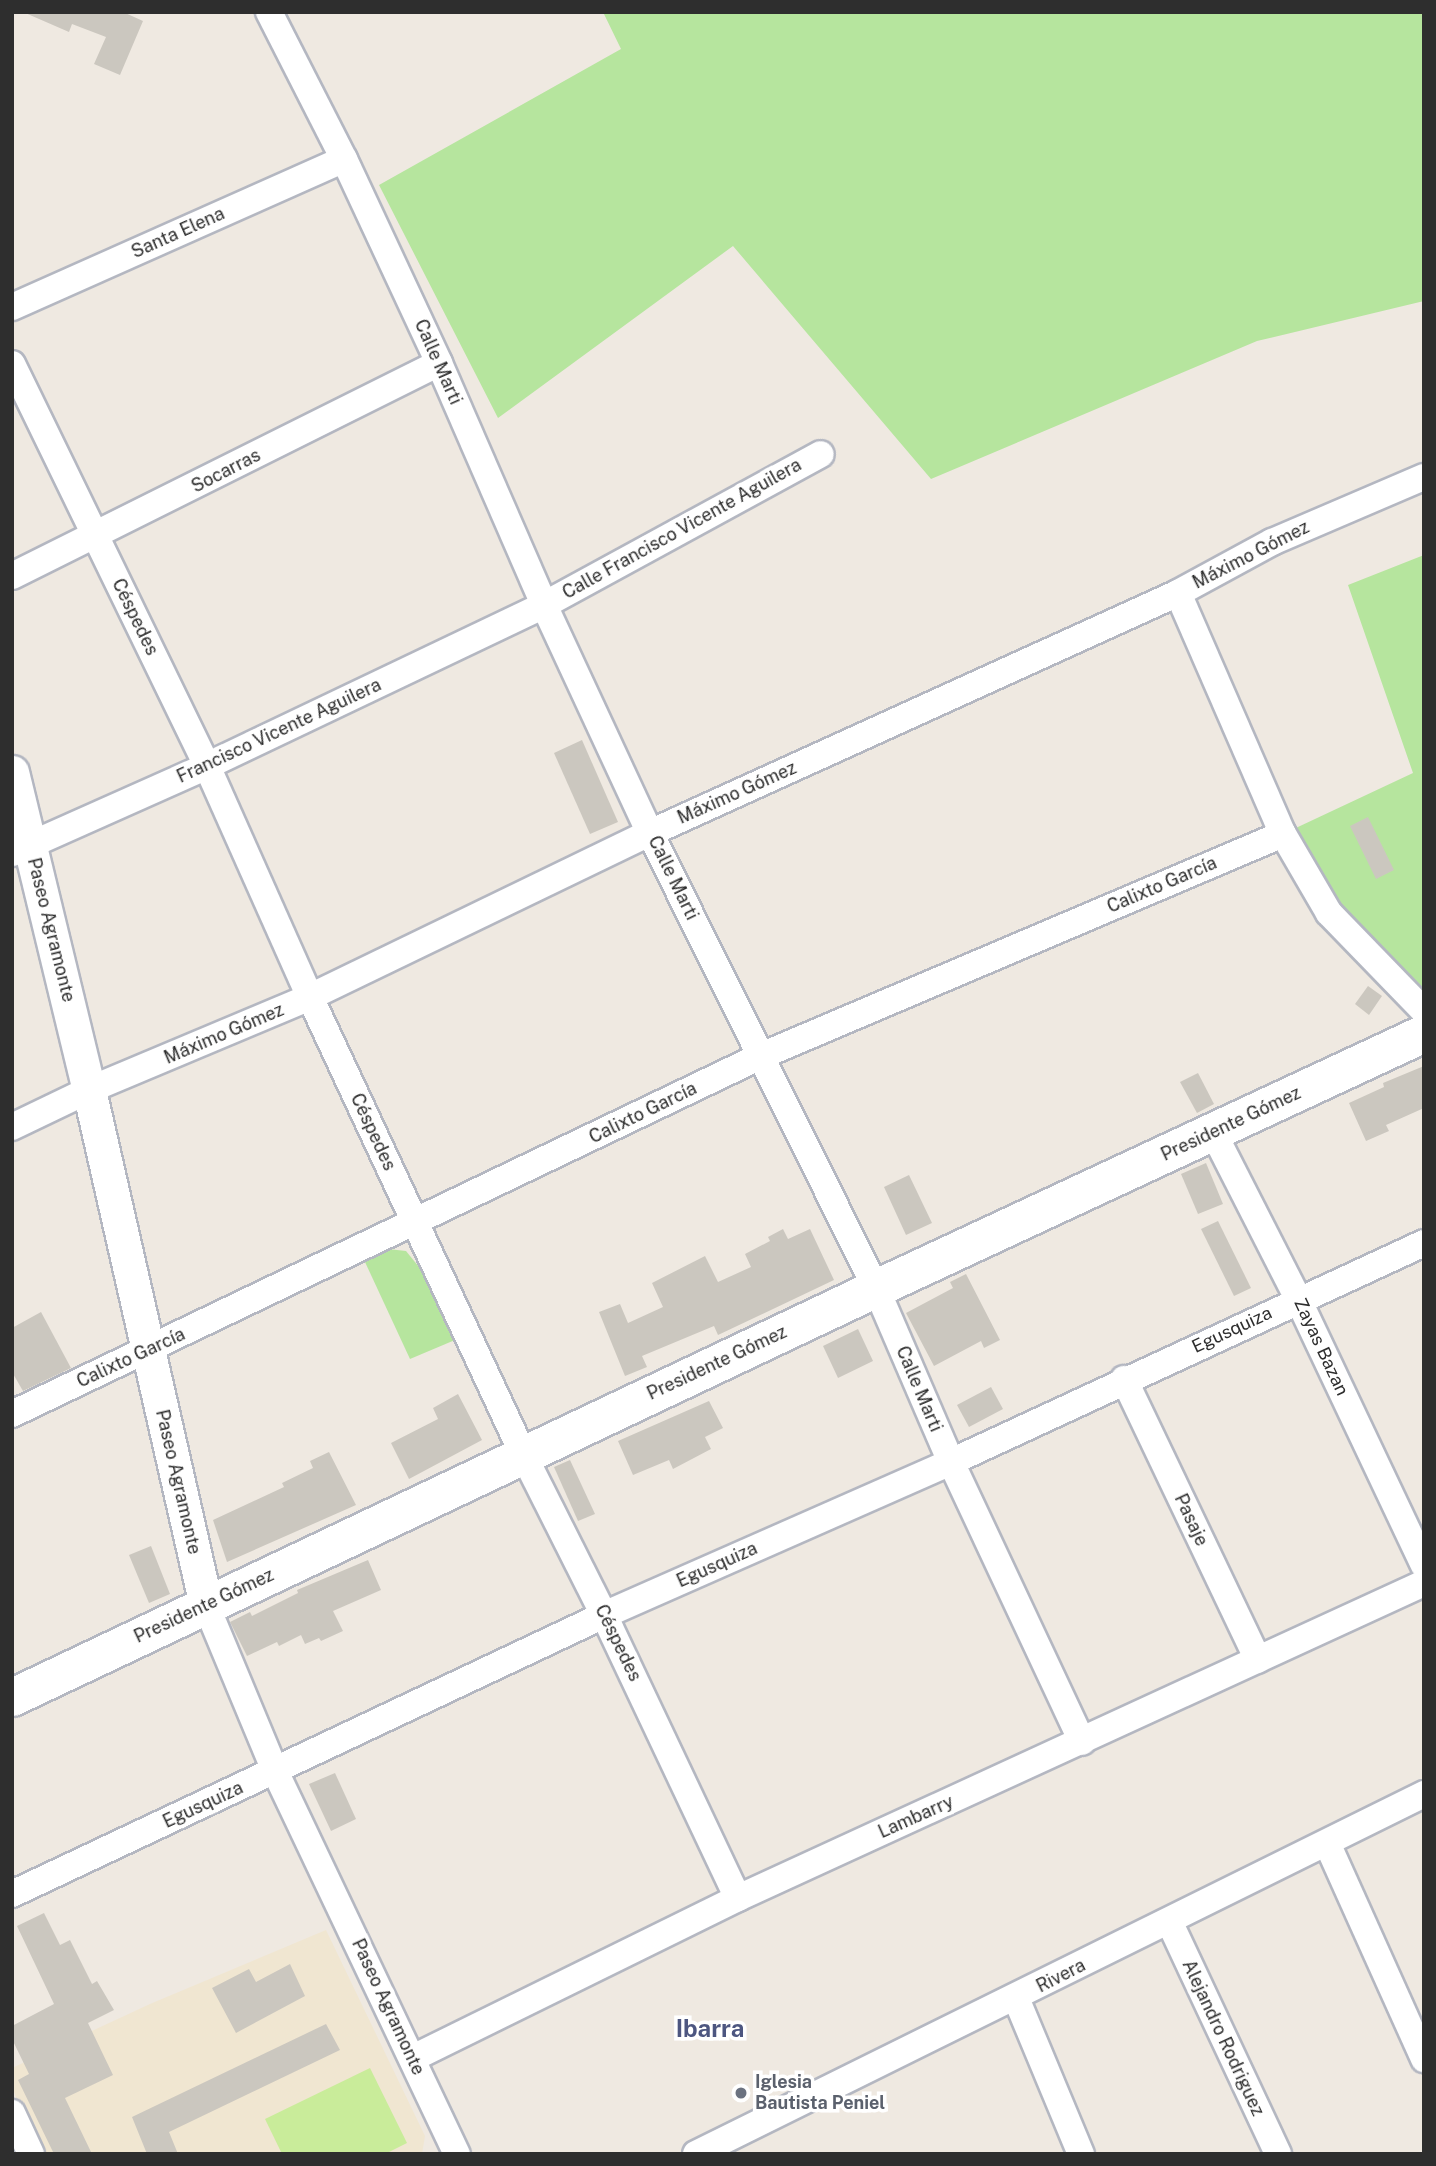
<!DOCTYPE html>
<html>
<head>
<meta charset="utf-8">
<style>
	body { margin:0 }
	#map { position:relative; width:1436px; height:2166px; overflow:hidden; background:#efe9e1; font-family:"Public Sans",sans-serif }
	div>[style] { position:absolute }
	.education>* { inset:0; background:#f0e6d1 }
	.green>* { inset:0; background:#b6e59e }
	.pitch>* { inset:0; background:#c9ec9a }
	.building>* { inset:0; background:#cbc7bf }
	.roads { filter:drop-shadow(2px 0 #b4b7c1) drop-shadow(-2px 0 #b4b7c1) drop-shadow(0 2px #b4b7c1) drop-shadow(0 -2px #b4b7c1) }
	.minor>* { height:26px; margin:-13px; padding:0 13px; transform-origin:13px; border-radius:13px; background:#fff }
	.tertiary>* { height:33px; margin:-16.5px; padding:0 16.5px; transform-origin:16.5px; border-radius:16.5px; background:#fff }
	.secondary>* { height:37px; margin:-18.5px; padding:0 18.5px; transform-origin:18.5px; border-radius:18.5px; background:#fff }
	.dots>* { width:19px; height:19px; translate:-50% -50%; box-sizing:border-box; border:4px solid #fff; border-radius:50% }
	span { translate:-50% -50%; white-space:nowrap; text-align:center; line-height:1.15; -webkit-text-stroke:7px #fff; paint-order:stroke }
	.street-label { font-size:18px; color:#2e2e2e }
	.worship-label { font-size:18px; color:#5b616d; font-weight:700 }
	.left { translate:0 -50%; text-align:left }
	.district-label { font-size:24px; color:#4d5680; font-weight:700 }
	.frame { position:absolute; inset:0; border:14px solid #2e2e2e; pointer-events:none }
</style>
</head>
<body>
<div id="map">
	<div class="education">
		<div style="clip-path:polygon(326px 1930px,425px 2136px,422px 2154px,39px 2154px,12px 2087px,12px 2068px,150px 2004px)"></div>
	</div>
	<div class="green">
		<div style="clip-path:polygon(603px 12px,1424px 12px,1424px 301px,1257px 341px,931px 479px,733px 246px,498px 418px,379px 185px,621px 49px)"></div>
		<div style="clip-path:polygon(1424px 555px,1424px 1022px,1283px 834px,1413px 773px,1348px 585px)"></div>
		<div style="clip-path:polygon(388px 1249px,406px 1251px,419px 1267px,455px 1340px,410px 1359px,365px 1262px)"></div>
	</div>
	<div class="pitch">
		<div style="clip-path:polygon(370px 2068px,407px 2143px,385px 2154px,282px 2154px,265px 2119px)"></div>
	</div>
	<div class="building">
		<div style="clip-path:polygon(23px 12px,123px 12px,143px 21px,120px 75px,94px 64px,106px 37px,72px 24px,69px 32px)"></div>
		<div style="clip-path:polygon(582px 740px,618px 822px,590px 834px,554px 753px)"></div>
		<div style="clip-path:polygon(1368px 817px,1394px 870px,1376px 879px,1350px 826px)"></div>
		<div style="clip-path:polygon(1368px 986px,1382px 996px,1369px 1015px,1355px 1004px)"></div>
		<div style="clip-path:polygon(1424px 1066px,1424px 1108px,1386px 1125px,1389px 1131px,1366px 1141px,1349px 1103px,1384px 1087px,1383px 1083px)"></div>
		<div style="clip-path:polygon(1198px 1073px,1214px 1104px,1197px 1113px,1180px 1082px)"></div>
		<div style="clip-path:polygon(1206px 1163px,1223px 1204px,1198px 1214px,1181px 1174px)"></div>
		<div style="clip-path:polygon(909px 1175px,932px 1223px,906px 1235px,884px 1187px)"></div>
		<div style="clip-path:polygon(1218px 1221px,1251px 1288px,1234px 1296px,1201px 1229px)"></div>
		<div style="clip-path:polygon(783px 1229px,788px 1239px,810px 1229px,834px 1280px,718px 1335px,714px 1326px,642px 1356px,647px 1367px,625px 1376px,599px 1312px,620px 1304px,628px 1323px,663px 1307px,652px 1283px,705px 1256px,718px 1282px,751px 1267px,745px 1254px,770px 1241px,768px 1237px)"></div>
		<div style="clip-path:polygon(966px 1274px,1000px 1340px,984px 1348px,981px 1341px,934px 1366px,906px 1313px,953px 1288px,950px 1282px)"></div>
		<div style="clip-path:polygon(41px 1312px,71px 1368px,23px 1391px,12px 1372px,12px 1328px)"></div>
		<div style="clip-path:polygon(858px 1329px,873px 1361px,838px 1378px,823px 1346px)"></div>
		<div style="clip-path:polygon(991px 1387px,1003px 1409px,969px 1427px,957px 1405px)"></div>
		<div style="clip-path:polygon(458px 1394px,482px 1440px,409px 1479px,391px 1443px,438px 1419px,433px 1408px)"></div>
		<div style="clip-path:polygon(709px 1401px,723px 1428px,705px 1437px,711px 1449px,673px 1469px,669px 1460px,633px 1475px,618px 1441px)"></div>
		<div style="clip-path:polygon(329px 1452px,356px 1505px,227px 1562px,213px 1520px,284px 1487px,282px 1483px,313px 1468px,310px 1461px)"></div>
		<div style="clip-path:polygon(570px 1460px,595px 1514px,578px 1521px,554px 1467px)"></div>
		<div style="clip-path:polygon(151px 1546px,170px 1594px,149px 1603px,129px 1555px)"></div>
		<div style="clip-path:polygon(368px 1560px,381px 1590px,333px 1611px,343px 1631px,321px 1641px,319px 1638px,305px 1644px,301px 1635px,279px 1646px,277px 1642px,247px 1656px,230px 1622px,250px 1612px,252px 1616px,298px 1593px,297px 1590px)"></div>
		<div style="clip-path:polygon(335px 1773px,356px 1819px,331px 1831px,309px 1784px)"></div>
		<div style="clip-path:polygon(44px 1913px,60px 1945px,70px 1940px,92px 1984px,97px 1981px,114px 2010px,88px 2023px,113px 2075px,65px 2098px,92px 2154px,54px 2154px,18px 2080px,29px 2074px,12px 2039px,12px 2026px,54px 2004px,17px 1926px)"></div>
		<div style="clip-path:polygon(290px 1964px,305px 1996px,236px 2033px,212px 1988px,249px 1969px,256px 1982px)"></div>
		<div style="clip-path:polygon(326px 2024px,340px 2050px,169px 2132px,178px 2154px,147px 2154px,132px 2117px)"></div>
	</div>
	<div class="roads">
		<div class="minor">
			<div style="left:269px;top:12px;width:165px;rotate:63deg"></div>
			<div style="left:344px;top:159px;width:225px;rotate:65deg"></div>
			<div style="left:439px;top:363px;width:264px;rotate:66.5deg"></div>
			<div style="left:544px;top:605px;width:251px;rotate:65.1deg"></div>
			<div style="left:650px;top:833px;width:508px;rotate:63.59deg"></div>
			<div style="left:876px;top:1288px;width:189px;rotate:66.7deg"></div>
			<div style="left:951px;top:1462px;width:309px;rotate:64.9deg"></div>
			<div style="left:12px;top:307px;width:363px;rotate:-24deg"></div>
			<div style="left:12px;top:364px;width:447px;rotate:64.1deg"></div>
			<div style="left:207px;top:766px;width:253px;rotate:66deg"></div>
			<div style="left:310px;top:997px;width:504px;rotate:65.01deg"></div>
			<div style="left:523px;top:1454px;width:180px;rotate:63.3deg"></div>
			<div style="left:604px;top:1615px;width:313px;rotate:64.7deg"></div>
			<div style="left:12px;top:576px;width:477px;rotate:-26.5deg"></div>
			<div style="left:1178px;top:593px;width:263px;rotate:66.5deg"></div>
			<div style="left:1283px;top:834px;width:91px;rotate:59.8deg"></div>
			<div style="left:1329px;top:913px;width:136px;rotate:45.9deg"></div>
			<div style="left:12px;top:853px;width:214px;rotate:-24deg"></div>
			<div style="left:207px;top:766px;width:373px;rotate:-25.5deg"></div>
			<div style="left:544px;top:605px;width:315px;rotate:-28.6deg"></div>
			<div style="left:12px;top:1127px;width:85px;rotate:-25.7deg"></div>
			<div style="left:89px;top:1090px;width:240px;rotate:-22.8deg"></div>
			<div style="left:310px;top:997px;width:377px;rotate:-25.8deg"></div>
			<div style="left:650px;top:833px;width:580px;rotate:-24.44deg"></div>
			<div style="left:1178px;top:593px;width:107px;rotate:-28.5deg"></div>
			<div style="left:1272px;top:542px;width:165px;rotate:-23.2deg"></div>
			<div style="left:1213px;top:1132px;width:187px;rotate:63deg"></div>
			<div style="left:1298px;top:1299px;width:294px;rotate:64.7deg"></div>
			<div style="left:1124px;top:1379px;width:311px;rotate:64.5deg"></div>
			<div style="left:12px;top:1414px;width:830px;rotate:-25.55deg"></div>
			<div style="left:761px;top:1056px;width:567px;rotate:-23.04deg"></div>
			<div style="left:206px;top:1605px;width:180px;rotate:67.4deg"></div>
			<div style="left:275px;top:1771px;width:424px;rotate:64.6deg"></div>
			<div style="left:1327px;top:1843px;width:237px;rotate:65.8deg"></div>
			<div style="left:12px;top:1894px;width:654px;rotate:-25.23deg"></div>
			<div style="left:604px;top:1615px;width:379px;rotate:-23.8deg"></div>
			<div style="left:951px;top:1462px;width:521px;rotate:-24.84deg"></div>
			<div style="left:1169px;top:1921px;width:257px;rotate:64.9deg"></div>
			<div style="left:1016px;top:1998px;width:169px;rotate:67.4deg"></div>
			<div style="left:413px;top:2058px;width:362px;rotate:-26.2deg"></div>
			<div style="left:738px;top:1898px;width:755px;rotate:-24.66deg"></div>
			<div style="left:12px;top:2113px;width:45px;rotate:65.1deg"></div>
			<div style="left:696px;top:2154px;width:812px;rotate:-26.31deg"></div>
		</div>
		<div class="tertiary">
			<div style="left:12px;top:772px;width:327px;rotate:76.4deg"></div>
			<div style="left:89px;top:1090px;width:528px;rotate:77.2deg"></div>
		</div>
		<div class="secondary">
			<div style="left:12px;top:1697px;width:956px;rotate:-25.33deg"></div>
			<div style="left:876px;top:1288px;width:604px;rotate:-24.95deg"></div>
		</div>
	</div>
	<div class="dots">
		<div style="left:741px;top:2093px;background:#6b7280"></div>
	</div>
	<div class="street-label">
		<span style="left:178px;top:233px;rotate:-24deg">Santa Elena</span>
		<span style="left:438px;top:362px;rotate:66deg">Calle Marti</span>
		<span style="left:226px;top:471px;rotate:-27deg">Socarras</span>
		<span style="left:682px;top:529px;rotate:-29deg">Calle Francisco Vicente Aguilera</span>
		<span style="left:1251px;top:555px;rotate:-27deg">Máximo Gómez</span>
		<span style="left:135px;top:617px;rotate:64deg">Céspedes</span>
		<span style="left:279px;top:731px;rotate:-25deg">Francisco Vicente Aguilera</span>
		<span style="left:737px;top:793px;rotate:-24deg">Máximo Gómez</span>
		<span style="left:673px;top:878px;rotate:64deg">Calle Marti</span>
		<span style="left:1162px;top:885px;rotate:-23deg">Calixto García</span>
		<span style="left:51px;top:930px;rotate:76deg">Paseo Agramonte</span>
		<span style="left:224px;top:1034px;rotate:-23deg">Máximo Gómez</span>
		<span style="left:643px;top:1113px;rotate:-26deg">Calixto García</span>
		<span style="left:1231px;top:1124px;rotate:-25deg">Presidente Gómez</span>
		<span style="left:373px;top:1132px;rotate:65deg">Céspedes</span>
		<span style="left:1232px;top:1330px;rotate:-25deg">Egusquiza</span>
		<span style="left:1321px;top:1347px;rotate:65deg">Zayas Bazan</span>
		<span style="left:131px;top:1358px;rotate:-25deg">Calixto García</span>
		<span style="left:717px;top:1363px;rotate:-25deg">Presidente Gómez</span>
		<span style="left:919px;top:1389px;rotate:67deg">Calle Marti</span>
		<span style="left:178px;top:1482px;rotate:77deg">Paseo Agramonte</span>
		<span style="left:1191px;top:1520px;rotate:65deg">Pasaje</span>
		<span style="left:717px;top:1565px;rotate:-24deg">Egusquiza</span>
		<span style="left:204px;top:1606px;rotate:-25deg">Presidente Gómez</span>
		<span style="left:618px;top:1643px;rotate:64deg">Céspedes</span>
		<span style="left:203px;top:1805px;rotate:-25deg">Egusquiza</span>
		<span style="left:916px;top:1817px;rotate:-24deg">Lambarry</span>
		<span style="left:1061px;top:1976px;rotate:-27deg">Rivera</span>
		<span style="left:388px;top:2007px;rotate:65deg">Paseo Agramonte</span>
		<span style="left:1223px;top:2038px;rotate:65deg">Alejandro Rodriguez</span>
	</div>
	<div class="worship-label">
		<span class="left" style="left:755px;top:2093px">Iglesia<br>Bautista Peniel</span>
	</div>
	<div class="district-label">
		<span style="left:710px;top:2029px">Ibarra</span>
	</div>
	<div class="frame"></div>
</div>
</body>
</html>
